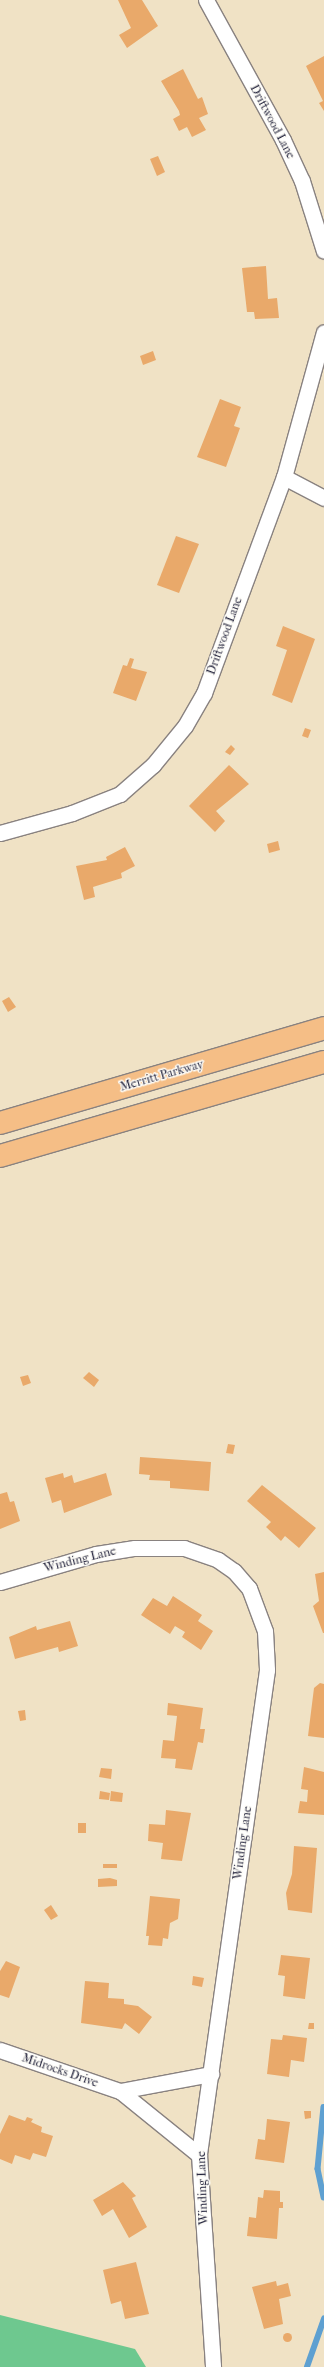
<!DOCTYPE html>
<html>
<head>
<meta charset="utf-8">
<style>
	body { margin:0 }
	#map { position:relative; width:324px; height:2367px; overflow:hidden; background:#f0e2c5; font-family:"IM FELL French Canon",serif }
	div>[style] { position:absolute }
	.green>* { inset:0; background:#6ec88f }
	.stream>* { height:5.5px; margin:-2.75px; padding:0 2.75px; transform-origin:2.75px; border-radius:2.75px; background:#5ea0d1 }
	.building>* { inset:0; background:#e9a96a }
	.round { border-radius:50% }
	.roads { filter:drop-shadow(1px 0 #898280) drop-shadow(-1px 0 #898280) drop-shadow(0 1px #898280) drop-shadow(0 -1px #898280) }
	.street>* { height:15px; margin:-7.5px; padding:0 7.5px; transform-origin:7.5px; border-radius:7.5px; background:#fff }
	.highway>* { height:22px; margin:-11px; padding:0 11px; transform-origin:11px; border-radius:11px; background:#f5be86 }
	span { translate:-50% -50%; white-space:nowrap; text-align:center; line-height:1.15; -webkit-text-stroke:3px #fdfcf7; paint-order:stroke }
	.street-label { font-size:12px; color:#22223b }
</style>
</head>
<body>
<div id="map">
	<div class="green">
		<div style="clip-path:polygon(0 2315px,135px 2349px,146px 2367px,0 2367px)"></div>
	</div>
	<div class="stream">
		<div style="left:324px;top:2107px;width:62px;rotate:95.5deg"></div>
		<div style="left:318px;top:2169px;width:29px;rotate:78deg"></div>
		<div style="left:307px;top:2367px;width:51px;rotate:-70.5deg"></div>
	</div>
	<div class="building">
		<div style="clip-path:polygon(118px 0,142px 0,158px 26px,127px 48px,119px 35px,131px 28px)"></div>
		<div style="clip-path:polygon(324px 56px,324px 111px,319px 103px,323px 101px,306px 66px)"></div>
		<div style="clip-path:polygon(183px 69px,198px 99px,202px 97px,208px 114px,199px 118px,206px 130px,192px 137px,187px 127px,179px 131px,173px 119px,180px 115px,179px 111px,161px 81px)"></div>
		<div style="clip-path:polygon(158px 156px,165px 172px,157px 176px,150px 159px)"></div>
		<div style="clip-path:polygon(266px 266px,268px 299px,277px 298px,279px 318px,255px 319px,254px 312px,247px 312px,242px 268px)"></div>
		<div style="clip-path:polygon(153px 351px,156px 360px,143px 365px,140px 356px)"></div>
		<div style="clip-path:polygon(220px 399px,241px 407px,234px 426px,240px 428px,226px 467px,197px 457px)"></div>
		<div style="clip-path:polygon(176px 536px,199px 544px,179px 593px,157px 585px)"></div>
		<div style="clip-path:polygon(283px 626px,315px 639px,292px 703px,272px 695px,287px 650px,276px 646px)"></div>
		<div style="clip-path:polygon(130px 658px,134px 659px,131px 668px,147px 672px,136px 701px,113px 693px,123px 665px,127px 666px)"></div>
		<div style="clip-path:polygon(305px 728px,311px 730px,308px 738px,302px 736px)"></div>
		<div style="clip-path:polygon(231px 745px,235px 749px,230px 755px,225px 752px)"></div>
		<div style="clip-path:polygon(229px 765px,249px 784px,216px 811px,225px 821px,215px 832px,189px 806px)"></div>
		<div style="clip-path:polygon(278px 841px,280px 850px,269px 853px,267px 844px)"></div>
		<div style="clip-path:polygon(125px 847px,135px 866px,121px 873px,122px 878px,93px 887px,95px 897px,84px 900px,76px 866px,107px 860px,106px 857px)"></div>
		<div style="clip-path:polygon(9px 997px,16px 1007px,8px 1012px,2px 1001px)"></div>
		<div style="clip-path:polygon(89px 1372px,99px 1380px,94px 1387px,83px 1378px)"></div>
		<div style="clip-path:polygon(28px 1375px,31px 1383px,23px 1386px,20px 1377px)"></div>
		<div style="clip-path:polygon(228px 1444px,235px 1445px,233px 1454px,226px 1453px)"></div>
		<div style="clip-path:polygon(140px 1457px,211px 1462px,209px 1491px,170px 1488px,170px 1481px,149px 1480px,150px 1475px,139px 1474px)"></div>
		<div style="clip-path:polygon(63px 1473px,64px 1478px,72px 1475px,74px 1483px,106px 1473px,112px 1495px,64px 1513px,61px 1500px,52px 1503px,45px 1478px)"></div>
		<div style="clip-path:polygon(262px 1485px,316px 1528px,299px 1548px,285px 1536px,281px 1541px,266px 1527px,271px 1522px,247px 1501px)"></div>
		<div style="clip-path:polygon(7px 1492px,10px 1502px,14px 1501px,20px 1521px,0 1529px,0 1494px)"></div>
		<div style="clip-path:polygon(324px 1572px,324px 1633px,323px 1633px,313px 1606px,319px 1601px,315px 1574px)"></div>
		<div style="clip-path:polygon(173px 1596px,202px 1615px,198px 1621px,213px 1631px,201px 1650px,182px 1637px,185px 1632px,175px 1626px,170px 1634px,141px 1615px,153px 1598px,167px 1606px)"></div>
		<div style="clip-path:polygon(70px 1621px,78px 1646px,59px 1652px,58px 1647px,15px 1659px,9px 1637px,36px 1626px,37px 1630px)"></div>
		<div style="clip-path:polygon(320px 1683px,324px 1684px,324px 1738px,308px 1736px,314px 1688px)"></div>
		<div style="clip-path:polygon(168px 1703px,203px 1708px,200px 1729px,205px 1729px,203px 1743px,198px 1742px,192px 1770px,175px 1768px,176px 1759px,161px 1758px,163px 1740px,174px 1741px,177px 1716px,167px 1715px)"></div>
		<div style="clip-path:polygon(25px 1710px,26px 1720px,20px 1721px,18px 1711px)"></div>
		<div style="clip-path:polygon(304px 1767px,324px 1772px,324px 1815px,298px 1813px,300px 1801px,307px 1802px,308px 1790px,301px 1789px)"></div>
		<div style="clip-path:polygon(101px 1768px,112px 1769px,111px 1779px,99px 1777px)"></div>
		<div style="clip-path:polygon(100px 1791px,110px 1793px,109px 1800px,99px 1799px)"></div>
		<div style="clip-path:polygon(111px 1791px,123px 1793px,122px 1802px,110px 1801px)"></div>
		<div style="clip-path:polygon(166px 1810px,191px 1813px,182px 1861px,161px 1859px,163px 1843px,148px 1841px,149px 1824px,165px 1825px)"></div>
		<div style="clip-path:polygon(78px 1823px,86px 1823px,86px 1833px,78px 1833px)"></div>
		<div style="clip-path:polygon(294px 1846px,317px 1848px,312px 1913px,288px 1910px,286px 1893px,292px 1874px)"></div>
		<div style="clip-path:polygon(103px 1864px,117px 1864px,117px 1868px,103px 1868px)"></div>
		<div style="clip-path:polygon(110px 1878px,117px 1880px,117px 1886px,98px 1887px,98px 1879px)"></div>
		<div style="clip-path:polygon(150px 1896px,180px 1899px,178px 1919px,170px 1923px,168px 1939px,163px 1938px,162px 1946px,148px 1945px,149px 1936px,146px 1936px)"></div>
		<div style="clip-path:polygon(51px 1905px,58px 1916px,51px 1920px,44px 1910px)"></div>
		<div style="clip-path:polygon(281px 1955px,310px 1958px,305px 1999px,283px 1996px,285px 1976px,278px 1975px)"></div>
		<div style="clip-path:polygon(6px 1961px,20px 1967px,9px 1998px,0 1995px,0 1971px)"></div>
		<div style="clip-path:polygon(193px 1976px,204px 1978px,202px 1987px,192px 1985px)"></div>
		<div style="clip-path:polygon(85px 1981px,109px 1983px,108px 1998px,124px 1999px,124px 2004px,138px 2006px,152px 2017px,139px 2034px,125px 2023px,122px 2029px,81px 2023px)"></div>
		<div style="clip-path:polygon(309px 2023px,314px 2023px,314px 2029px,308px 2029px)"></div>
		<div style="clip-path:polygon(283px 2035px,307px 2038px,304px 2062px,291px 2060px,289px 2077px,267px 2074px,271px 2039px,282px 2040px)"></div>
		<div style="clip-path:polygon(304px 2111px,311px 2111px,311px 2118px,305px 2119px)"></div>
		<div style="clip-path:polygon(9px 2115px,25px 2121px,27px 2117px,33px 2119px,31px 2122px,42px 2127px,41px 2132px,53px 2136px,46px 2157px,33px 2153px,30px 2160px,15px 2155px,12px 2164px,0 2159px,0 2134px)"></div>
		<div style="clip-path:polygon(267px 2119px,290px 2122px,284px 2163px,255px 2159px,258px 2139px,265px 2140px)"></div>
		<div style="clip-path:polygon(123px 2182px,136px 2196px,132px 2198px,147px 2227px,129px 2238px,113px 2209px,102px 2216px,93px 2200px)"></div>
		<div style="clip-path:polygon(264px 2190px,280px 2191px,280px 2202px,283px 2202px,283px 2208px,279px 2208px,277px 2239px,247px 2236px,249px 2217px,256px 2218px,258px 2197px,263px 2198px)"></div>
		<div style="clip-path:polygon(136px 2262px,149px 2314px,125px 2319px,121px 2301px,111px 2304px,103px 2270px)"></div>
		<div style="clip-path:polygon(276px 2281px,277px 2286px,288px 2283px,291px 2296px,279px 2299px,283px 2324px,264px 2329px,252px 2287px)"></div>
		<div class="round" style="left:282.5px;top:2332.5px;width:9px;height:9px"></div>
	</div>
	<div class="roads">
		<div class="street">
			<div style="left:206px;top:0;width:160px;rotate:61.2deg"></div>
			<div style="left:283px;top:140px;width:45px;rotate:65.1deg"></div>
			<div style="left:302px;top:181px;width:73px;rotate:72.6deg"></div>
			<div style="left:284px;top:477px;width:45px;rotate:27.7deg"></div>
			<div style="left:0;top:833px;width:75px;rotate:-15.5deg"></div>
			<div style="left:72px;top:813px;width:52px;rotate:-21.6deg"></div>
			<div style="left:120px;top:794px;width:44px;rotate:-41.3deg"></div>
			<div style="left:153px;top:765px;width:50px;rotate:-50.6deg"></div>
			<div style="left:185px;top:726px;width:38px;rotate:-60deg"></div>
			<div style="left:204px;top:693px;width:230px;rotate:-69.7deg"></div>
			<div style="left:284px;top:477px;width:150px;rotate:-74.6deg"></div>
			<div style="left:0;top:1582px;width:100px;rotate:-16.3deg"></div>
			<div style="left:96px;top:1554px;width:39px;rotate:-9deg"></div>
			<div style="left:135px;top:1548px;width:49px"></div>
			<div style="left:184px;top:1548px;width:36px;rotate:19deg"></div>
			<div style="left:218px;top:1560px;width:19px;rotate:35deg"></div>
			<div style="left:234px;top:1571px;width:23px;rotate:49deg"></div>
			<div style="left:249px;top:1588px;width:46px;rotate:69.6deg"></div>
			<div style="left:265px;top:1631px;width:39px;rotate:87deg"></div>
			<div style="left:267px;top:1670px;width:490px;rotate:98deg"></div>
			<div style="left:199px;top:2155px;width:212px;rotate:86.2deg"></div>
			<div style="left:0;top:2050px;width:127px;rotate:18.9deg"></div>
			<div style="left:120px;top:2091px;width:102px;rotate:39deg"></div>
			<div style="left:120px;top:2091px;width:93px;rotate:-10.6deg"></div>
		</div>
		<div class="highway">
			<div style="left:0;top:1123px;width:338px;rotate:-16.3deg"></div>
			<div style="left:0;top:1156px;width:337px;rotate:-16.2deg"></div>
		</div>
	</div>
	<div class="street-label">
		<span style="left:272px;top:122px;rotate:62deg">Driftwood Lane</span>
		<span style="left:225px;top:636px;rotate:-70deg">Driftwood Lane</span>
		<span style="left:162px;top:1076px;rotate:-16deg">Merritt Parkway</span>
		<span style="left:80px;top:1560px;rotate:-14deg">Winding Lane</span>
		<span style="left:243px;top:1843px;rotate:-82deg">Winding Lane</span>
		<span style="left:60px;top:2071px;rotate:19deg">Midrocks Drive</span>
		<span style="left:203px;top:2188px;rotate:-92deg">Winding Lane</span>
	</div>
</div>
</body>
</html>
